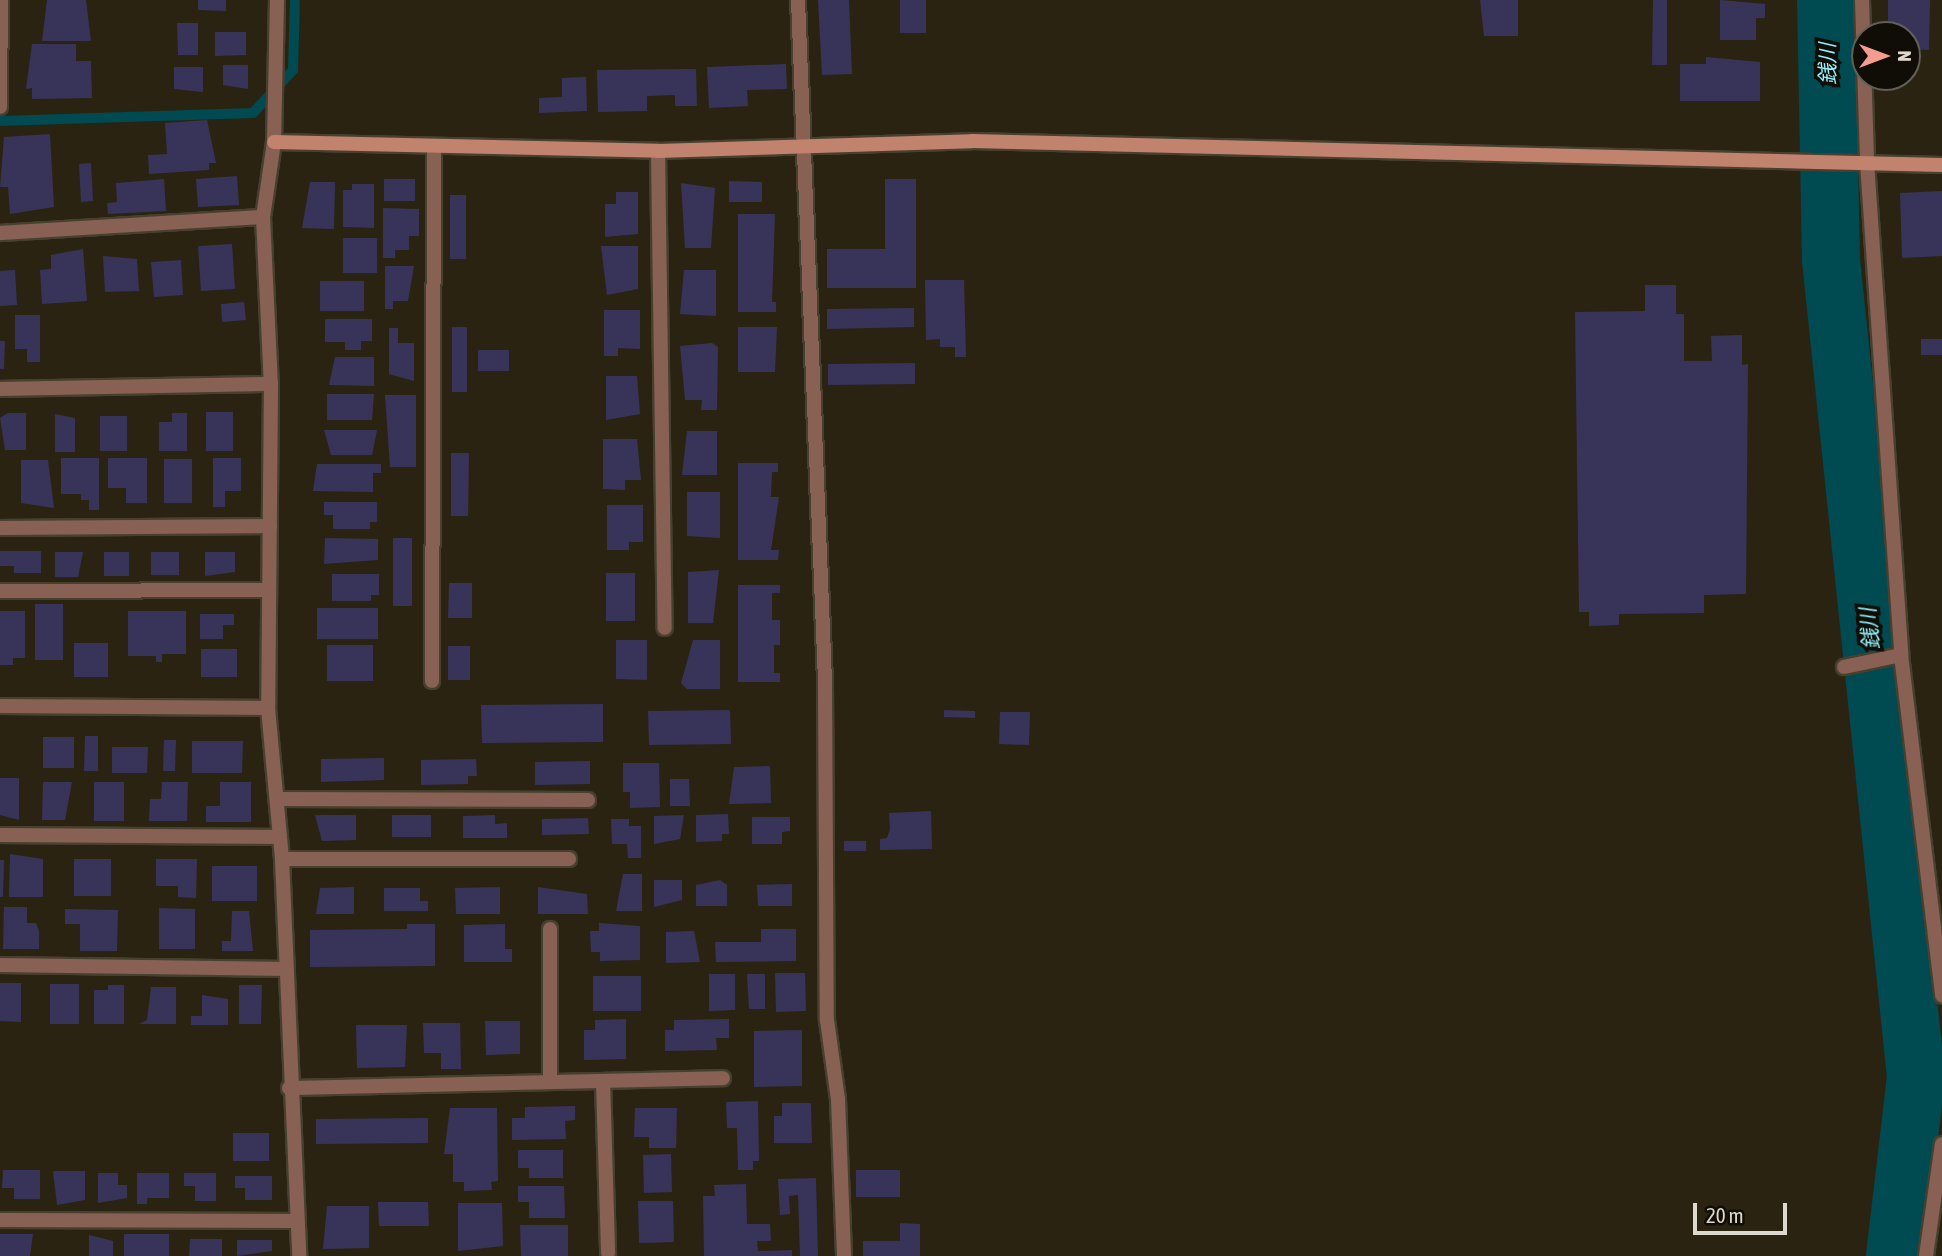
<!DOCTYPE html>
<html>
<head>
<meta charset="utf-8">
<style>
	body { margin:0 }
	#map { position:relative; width:1942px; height:1256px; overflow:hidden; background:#2a2311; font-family:"Asap Condensed","Noto Sans JP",sans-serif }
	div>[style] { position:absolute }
	.stream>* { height:10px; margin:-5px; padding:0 5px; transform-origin:5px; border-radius:5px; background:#004a51 }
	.river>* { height:58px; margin:-29px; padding:0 29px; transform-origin:29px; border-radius:29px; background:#004a51 }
	.building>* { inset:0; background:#383459 }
	.roads { filter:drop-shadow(2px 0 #47402f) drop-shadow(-2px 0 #47402f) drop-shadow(0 2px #47402f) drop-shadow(0 -2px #47402f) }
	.street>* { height:14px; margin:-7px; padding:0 7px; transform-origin:7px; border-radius:7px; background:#896154 }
	.secondary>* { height:14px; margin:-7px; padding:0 7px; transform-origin:7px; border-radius:7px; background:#c2836e }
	span { translate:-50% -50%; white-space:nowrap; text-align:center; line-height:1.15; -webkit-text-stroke:7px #100d06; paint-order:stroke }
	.water-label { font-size:21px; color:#91f3ff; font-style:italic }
	.north { position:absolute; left:1851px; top:21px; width:70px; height:70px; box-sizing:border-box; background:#100d06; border:2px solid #625f56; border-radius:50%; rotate:90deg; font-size:19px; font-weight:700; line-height:28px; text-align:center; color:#ddd9ce }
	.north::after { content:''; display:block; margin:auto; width:24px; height:32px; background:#f59c91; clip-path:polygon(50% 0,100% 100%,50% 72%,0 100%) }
	.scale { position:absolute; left:1693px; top:1203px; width:94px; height:32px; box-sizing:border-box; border:4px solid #ddd9ce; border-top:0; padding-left:9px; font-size:21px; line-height:24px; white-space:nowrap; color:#ddd9ce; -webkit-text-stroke:5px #100d06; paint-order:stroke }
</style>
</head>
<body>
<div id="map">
	<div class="stream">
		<div style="left:0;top:121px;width:253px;rotate:-1.8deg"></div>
		<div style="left:253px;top:113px;width:59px;rotate:-47.1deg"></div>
		<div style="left:293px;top:70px;width:70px;rotate:-88.4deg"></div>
	</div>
	<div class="river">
		<div style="left:1826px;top:0;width:260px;rotate:88.9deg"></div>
		<div style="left:1831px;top:260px;width:821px;rotate:84.06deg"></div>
		<div style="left:1916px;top:1077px;width:180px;rotate:96.7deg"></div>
	</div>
	<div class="building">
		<div style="clip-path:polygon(47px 0,86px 0,91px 41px,42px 41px)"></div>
		<div style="clip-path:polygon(198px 0,226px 0,226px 11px,198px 10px)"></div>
		<div style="clip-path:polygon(818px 0,849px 0,852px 74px,822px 75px)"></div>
		<div style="clip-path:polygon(900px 0,926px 0,926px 33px,900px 33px)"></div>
		<div style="clip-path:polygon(1480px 0,1518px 0,1518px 36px,1484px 36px)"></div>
		<div style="clip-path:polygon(1653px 0,1667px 0,1667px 65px,1652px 65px)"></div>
		<div style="clip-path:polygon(1720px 0,1765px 4px,1765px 18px,1756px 18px,1756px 40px,1720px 40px)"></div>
		<div style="clip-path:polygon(1888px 0,1930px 0,1929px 50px,1907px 49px,1907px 35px,1888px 35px)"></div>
		<div style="clip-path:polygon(177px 23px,198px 23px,198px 55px,178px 55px)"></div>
		<div style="clip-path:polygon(215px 32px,246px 32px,246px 55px,215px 56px)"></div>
		<div style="clip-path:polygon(32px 44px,76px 44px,76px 61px,91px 61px,92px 98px,32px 99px,32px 88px,26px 89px)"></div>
		<div style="clip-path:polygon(1706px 57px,1760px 62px,1760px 101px,1680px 101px,1680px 64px,1706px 64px)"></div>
		<div style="clip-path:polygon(786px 64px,787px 89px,747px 90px,748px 106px,709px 108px,707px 67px)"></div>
		<div style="clip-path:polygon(223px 65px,248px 65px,248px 89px,223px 85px)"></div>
		<div style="clip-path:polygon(174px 67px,203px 67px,203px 92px,174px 89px)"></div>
		<div style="clip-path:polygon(696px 69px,697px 106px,675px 106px,675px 95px,647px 96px,647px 111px,598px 112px,597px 70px)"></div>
		<div style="clip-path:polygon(586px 77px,587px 111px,539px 113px,539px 98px,562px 97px,562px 78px)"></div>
		<div style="clip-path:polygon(207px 120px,216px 163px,209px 163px,209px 170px,149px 174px,148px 155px,167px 154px,165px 123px)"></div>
		<div style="clip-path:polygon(50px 134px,54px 207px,10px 214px,8px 187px,0 187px,4px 137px)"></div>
		<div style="clip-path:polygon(91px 163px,93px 201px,81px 202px,79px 164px)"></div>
		<div style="clip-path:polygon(237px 176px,239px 205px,198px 207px,196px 179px)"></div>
		<div style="clip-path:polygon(164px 179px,166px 211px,108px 214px,107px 203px,117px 202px,116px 183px)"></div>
		<div style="clip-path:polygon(384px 179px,415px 179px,415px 201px,384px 201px)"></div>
		<div style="clip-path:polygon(885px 179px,916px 179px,916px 288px,827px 288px,827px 249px,885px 249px)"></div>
		<div style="clip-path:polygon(729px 181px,762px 182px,762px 202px,729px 202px)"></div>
		<div style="clip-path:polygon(310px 182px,335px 182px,334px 229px,302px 228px)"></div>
		<div style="clip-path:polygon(681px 183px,715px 188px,711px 248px,685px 248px)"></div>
		<div style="clip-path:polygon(352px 184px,374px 184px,374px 228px,343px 227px,343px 190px,352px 190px)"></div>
		<div style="clip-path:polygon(1942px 191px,1942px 256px,1902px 258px,1900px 193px)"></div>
		<div style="clip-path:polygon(616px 192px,638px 192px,638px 234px,605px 237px,605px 204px,616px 204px)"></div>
		<div style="clip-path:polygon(450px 195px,466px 195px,466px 259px,450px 259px)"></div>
		<div style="clip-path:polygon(383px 208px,419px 209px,419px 236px,409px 236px,409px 250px,395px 250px,395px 258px,383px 258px)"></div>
		<div style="clip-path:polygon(738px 214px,775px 214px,772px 302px,776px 302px,776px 312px,738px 312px)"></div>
		<div style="clip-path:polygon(343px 238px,377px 238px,377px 273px,343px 273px)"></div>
		<div style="clip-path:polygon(232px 244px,235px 289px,201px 291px,198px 246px)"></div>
		<div style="clip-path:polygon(601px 246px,638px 246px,638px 289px,607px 295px)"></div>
		<div style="clip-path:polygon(83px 249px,87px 301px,42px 304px,40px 270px,51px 269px,51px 255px)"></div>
		<div style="clip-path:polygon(103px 256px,137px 259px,139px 291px,105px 292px)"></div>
		<div style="clip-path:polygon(181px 260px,183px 295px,154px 297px,151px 262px)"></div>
		<div style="clip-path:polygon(385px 266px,414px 266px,408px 301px,393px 301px,393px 309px,385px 309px)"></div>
		<div style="clip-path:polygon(15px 270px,17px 305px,0 306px,0 271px)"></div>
		<div style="clip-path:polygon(684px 270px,716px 270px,716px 316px,680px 314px)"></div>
		<div style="clip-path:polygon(925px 280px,964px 280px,966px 357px,955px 357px,955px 347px,940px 347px,940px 339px,926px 340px)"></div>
		<div style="clip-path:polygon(320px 281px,364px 281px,364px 311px,320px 311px)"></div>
		<div style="clip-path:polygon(1645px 285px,1676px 285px,1676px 314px,1684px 314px,1684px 361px,1712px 361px,1711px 336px,1742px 335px,1742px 365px,1748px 364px,1746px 594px,1704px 595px,1704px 613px,1619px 614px,1619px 625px,1589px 626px,1589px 612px,1579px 612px,1575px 312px,1645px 311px)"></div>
		<div style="clip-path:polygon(244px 302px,246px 320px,222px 322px,221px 304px)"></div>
		<div style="clip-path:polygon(914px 308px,914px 327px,827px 329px,827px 309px)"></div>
		<div style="clip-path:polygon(604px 310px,640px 310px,640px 349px,618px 348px,618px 356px,604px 356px)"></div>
		<div style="clip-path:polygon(15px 315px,40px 315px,40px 362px,27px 362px,27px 349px,15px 349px)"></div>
		<div style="clip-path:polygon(325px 319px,372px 319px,372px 341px,361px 341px,361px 350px,345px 350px,345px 342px,325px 342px)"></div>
		<div style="clip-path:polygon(452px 327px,467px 327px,467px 392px,452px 392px)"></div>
		<div style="clip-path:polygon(738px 327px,777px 327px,775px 372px,738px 372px)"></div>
		<div style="clip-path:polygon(389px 328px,398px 328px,398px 343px,414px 343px,414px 381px,389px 374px)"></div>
		<div style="clip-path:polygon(1921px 339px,1942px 339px,1942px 355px,1921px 355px)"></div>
		<div style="clip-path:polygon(0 341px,5px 341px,4px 369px,0 369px)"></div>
		<div style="clip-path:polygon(712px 343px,718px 347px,717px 410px,701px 410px,702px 400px,685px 400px,680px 346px)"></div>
		<div style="clip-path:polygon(478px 350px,509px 350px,509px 371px,478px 371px)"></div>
		<div style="clip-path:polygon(335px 357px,374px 357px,374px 386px,329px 385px)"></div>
		<div style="clip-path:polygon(915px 363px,915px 384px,828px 385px,828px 364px)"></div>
		<div style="clip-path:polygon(606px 376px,637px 376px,640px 414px,606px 420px)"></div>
		<div style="clip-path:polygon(327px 394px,374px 394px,372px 420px,327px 420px)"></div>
		<div style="clip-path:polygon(385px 395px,416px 395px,416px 467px,390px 467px)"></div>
		<div style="clip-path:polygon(206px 412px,233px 412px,233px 451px,206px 451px)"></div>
		<div style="clip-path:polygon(8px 413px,26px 413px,26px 450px,5px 450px,0 418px)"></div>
		<div style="clip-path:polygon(172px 413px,187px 413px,187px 451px,159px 451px,159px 422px,172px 422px)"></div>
		<div style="clip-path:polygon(55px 414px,75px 418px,75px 452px,55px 452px)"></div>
		<div style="clip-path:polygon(100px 416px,127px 416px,127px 451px,100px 451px)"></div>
		<div style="clip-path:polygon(324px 430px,377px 430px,372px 455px,331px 455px)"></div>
		<div style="clip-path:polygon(687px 431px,717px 431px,717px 475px,682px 475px)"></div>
		<div style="clip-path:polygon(603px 439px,637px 439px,641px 480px,625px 480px,625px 490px,603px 489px)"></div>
		<div style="clip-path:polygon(451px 453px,469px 453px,468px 516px,451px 516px)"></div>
		<div style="clip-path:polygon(61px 458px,99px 458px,99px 510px,89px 510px,89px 500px,81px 500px,81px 494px,61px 494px)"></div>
		<div style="clip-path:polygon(108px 458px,147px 458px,147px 503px,126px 503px,126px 488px,108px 488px)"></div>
		<div style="clip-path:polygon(213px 458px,241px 458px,241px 491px,225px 491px,225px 507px,213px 507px)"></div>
		<div style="clip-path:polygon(164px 459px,192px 459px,192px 503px,164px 503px)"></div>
		<div style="clip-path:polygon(21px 460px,48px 460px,54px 508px,21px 503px)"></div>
		<div style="clip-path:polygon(738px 463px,778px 463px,778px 472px,772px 472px,771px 497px,779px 497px,771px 550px,779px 550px,778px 560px,738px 560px)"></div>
		<div style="clip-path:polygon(317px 464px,381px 464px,381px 473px,373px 473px,373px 492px,313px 491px)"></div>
		<div style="clip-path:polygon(687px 492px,720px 492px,720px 538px,687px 536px)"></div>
		<div style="clip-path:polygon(324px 502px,377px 502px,377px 522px,370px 522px,370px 529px,333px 529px,333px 515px,324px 515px)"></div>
		<div style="clip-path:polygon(607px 505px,643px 505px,643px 542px,629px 542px,629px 550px,607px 550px)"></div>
		<div style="clip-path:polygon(325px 538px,378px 539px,378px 560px,324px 564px)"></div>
		<div style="clip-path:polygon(393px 538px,412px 538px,412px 606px,393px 606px)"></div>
		<div style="clip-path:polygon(0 551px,41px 551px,41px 573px,14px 573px,14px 566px,0 566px)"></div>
		<div style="clip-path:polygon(55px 552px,83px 552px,78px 577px,55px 577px)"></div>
		<div style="clip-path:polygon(104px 552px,129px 552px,129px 576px,104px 576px)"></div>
		<div style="clip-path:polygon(151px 552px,179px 552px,179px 575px,151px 575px)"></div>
		<div style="clip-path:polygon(205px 552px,235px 552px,235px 572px,205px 576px)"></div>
		<div style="clip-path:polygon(719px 570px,713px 623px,688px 623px,688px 572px)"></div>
		<div style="clip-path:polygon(606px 573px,635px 573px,635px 621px,606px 621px)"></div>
		<div style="clip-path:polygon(332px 574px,379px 574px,379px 595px,371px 595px,371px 601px,332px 601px)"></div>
		<div style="clip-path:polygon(449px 583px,472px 583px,472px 618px,448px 618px)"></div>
		<div style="clip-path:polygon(738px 585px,780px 585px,780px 593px,772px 593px,772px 620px,780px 620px,780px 645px,774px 645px,774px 673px,780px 673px,780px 682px,738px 682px)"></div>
		<div style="clip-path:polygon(35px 604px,63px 604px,63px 660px,35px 660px)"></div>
		<div style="clip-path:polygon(317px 608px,378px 608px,378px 639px,317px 639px)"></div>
		<div style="clip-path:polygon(0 611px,25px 611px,25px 658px,13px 658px,13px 665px,0 665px)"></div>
		<div style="clip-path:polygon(128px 611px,186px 611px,186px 654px,162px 654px,162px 662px,156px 662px,156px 656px,128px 656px)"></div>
		<div style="clip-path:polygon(200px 614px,234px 614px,234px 625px,223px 625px,223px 639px,200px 639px)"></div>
		<div style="clip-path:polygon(616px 640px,647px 640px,647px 680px,616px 679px)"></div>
		<div style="clip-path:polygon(693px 640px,720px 640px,720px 689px,687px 689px,681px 683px)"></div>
		<div style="clip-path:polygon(74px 643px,108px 643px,108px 677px,74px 677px)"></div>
		<div style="clip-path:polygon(327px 645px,373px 645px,373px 681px,327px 681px)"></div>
		<div style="clip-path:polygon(448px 646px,470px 646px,470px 680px,448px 680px)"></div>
		<div style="clip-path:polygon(201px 649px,237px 649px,237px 677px,201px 677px)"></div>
		<div style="clip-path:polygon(603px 704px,603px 742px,482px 743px,481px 705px)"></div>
		<div style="clip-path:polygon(730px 710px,731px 744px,649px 745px,648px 711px)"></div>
		<div style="clip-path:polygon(944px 710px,975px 711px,975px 718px,944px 717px)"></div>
		<div style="clip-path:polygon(1000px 712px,1030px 712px,1029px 745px,999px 744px)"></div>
		<div style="clip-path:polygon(85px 736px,98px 736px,98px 771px,84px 771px)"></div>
		<div style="clip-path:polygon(43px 737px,74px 737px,74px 768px,43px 768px)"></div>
		<div style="clip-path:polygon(164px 740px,176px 740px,175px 771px,163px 771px)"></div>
		<div style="clip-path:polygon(192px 741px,243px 741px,242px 773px,192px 773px)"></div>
		<div style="clip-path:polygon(112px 747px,148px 747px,147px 773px,112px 773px)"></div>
		<div style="clip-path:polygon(384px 758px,384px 780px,321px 782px,321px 759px)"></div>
		<div style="clip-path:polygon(476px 759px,477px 776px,468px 776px,468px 784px,421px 785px,421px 760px)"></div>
		<div style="clip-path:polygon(590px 761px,590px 784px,535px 785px,535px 762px)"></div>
		<div style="clip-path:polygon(623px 763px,659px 763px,660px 807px,630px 808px,630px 792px,623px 792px)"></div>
		<div style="clip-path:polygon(770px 766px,771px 803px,729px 804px,734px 767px)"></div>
		<div style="clip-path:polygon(0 778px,19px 778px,19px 820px,0 815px)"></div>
		<div style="clip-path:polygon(670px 779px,689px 779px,690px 806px,670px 806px)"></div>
		<div style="clip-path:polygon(43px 782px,72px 782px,65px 820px,42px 820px)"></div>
		<div style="clip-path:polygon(94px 782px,124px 782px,124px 821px,94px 821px)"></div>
		<div style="clip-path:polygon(162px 782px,188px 782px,187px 821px,149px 821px,150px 799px,161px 799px)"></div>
		<div style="clip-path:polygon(220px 782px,251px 782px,251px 822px,206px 822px,206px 806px,220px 806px)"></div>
		<div style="clip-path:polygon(931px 811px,932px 849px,880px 850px,880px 839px,887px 838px,890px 829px,889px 813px)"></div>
		<div style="clip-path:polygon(728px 814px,729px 834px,722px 834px,722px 841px,696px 842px,696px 815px)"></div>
		<div style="clip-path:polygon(315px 815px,356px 815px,356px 840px,322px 841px)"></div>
		<div style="clip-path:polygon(392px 815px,431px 815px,431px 837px,392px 837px)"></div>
		<div style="clip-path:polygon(495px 815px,495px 824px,507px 823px,507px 838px,463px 838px,463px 816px)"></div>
		<div style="clip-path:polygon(684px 815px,680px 839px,654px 844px,654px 816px)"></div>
		<div style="clip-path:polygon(752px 817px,790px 817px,790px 831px,782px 832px,782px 844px,752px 844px)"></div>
		<div style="clip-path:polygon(588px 818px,589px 834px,542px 835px,542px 819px)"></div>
		<div style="clip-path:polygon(611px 819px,629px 819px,629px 826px,641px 826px,641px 858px,628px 858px,627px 844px,612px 844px)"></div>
		<div style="clip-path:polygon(844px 841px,866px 841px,866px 851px,844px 851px)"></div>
		<div style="clip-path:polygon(10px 854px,43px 859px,43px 897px,9px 897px)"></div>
		<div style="clip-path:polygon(74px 859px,111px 859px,111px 896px,74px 896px)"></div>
		<div style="clip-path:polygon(156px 859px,197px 859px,196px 898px,178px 897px,178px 886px,156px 886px)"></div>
		<div style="clip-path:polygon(0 860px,4px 860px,3px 897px,0 897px)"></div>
		<div style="clip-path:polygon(212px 866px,257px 866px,257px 901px,212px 901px)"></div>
		<div style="clip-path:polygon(623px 874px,642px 874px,642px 911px,616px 911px)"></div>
		<div style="clip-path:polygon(654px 880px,682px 880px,682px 900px,654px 907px)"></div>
		<div style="clip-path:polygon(720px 880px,727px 885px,727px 906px,696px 906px,696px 885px)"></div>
		<div style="clip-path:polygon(792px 884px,792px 906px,758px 906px,757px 885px)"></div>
		<div style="clip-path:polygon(354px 887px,354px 914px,316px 914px,320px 888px)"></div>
		<div style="clip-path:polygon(500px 887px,500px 914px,456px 914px,455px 888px)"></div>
		<div style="clip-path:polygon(538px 887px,587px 894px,588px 914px,538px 914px)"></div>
		<div style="clip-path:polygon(384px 888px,420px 888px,420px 901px,428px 901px,428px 911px,384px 911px)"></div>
		<div style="clip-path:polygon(4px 907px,27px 907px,27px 923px,36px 923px,39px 931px,39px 949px,3px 949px)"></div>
		<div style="clip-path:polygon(159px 908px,195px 909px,195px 949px,159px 949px)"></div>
		<div style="clip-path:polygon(65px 909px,118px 910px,117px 951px,80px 951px,80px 924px,65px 924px)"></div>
		<div style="clip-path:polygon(232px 911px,249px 911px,253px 951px,222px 951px,222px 941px,231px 941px)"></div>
		<div style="clip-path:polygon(599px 923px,640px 926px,640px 960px,600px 961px,600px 952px,591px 952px,590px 931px,599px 931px)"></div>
		<div style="clip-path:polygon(407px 924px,435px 924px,435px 966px,310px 967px,310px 930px,407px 929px)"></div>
		<div style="clip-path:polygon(505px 924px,505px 949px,512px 949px,512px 962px,464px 962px,464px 925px)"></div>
		<div style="clip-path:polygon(761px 929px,796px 929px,796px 961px,716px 962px,715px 942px,761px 942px)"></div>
		<div style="clip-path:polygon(694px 931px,700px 962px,666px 963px,666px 932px)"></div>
		<div style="clip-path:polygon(775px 973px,805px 973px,806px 1011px,776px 1012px)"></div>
		<div style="clip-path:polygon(709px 974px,735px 974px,735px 1010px,709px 1011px)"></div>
		<div style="clip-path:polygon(747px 974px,765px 974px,765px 1009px,749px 1009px)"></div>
		<div style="clip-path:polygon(593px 976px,641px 976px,641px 1011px,593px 1011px)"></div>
		<div style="clip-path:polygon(0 983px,21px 983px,21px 1022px,0 1021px)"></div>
		<div style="clip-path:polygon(50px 984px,79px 984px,79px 1024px,50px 1024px)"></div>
		<div style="clip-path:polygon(108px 985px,124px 985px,124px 1024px,94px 1024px,94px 990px,108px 990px)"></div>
		<div style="clip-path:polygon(239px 985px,262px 985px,261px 1024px,239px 1024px)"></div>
		<div style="clip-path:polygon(151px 987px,176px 987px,176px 1024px,139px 1024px,147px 1020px)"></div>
		<div style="clip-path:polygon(202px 995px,228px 999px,228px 1025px,191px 1025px,191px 1016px,202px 1016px)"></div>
		<div style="clip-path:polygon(626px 1019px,626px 1059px,584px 1060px,584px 1030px,595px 1030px,595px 1020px)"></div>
		<div style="clip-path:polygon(729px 1019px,729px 1038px,716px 1038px,717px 1050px,665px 1051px,665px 1030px,674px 1030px,674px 1020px)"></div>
		<div style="clip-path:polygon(485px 1021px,520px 1021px,520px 1054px,486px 1055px)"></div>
		<div style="clip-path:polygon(423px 1023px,460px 1023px,461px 1069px,441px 1069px,441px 1053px,424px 1053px)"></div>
		<div style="clip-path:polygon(356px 1025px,407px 1025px,405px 1067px,357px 1068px)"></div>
		<div style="clip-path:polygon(802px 1030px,802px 1086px,754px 1087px,754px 1031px)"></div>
		<div style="clip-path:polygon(758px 1101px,759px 1161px,753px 1161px,753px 1170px,738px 1170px,737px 1128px,727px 1128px,726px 1102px)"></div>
		<div style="clip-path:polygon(782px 1103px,811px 1103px,812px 1143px,774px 1143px,774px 1116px,782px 1116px)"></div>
		<div style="clip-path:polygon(575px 1106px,575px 1120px,565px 1121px,566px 1139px,512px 1140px,512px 1118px,525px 1118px,525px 1107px)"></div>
		<div style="clip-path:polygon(450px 1108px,497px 1108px,498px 1181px,491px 1182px,492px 1190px,464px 1191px,464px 1182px,453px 1182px,453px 1154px,444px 1154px)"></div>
		<div style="clip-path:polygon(635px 1108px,677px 1108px,676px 1148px,649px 1148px,649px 1137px,634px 1137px)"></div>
		<div style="clip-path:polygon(428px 1118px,428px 1143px,316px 1144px,316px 1119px)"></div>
		<div style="clip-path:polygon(233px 1133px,269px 1133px,269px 1161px,233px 1161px)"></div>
		<div style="clip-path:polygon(518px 1150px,563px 1150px,563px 1178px,529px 1178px,529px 1168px,518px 1168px)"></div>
		<div style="clip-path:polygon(671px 1154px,672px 1192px,644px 1193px,643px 1155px)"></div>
		<div style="clip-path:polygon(3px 1170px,40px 1170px,40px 1199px,14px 1199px,14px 1188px,2px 1188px)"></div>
		<div style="clip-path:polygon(856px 1170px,900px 1170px,900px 1197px,856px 1197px)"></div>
		<div style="clip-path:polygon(53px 1171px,85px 1171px,85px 1200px,57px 1205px)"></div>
		<div style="clip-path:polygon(98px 1173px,118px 1173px,118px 1185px,127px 1185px,127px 1198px,98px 1203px)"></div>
		<div style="clip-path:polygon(137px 1173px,169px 1173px,169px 1198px,147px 1198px,147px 1204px,137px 1204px)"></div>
		<div style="clip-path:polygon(184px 1173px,216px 1173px,216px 1201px,195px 1201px,195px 1186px,184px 1186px)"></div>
		<div style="clip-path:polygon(235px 1176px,272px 1176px,272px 1200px,245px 1200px,245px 1188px,235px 1188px)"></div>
		<div style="clip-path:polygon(816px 1178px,818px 1256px,800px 1256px,798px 1195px,789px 1196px,790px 1214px,780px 1215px,778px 1179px)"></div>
		<div style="clip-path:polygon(746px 1184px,747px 1224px,770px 1224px,771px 1241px,757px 1241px,758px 1251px,792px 1250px,792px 1256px,704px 1256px,703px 1196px,715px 1196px,714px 1185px)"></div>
		<div style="clip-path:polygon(518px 1186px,564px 1186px,565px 1218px,529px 1218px,529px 1202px,518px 1202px)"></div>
		<div style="clip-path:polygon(638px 1201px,673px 1201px,674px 1242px,639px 1243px)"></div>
		<div style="clip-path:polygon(378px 1202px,428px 1202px,429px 1226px,379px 1226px)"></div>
		<div style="clip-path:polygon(458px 1203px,502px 1203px,503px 1246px,458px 1251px)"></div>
		<div style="clip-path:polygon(327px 1206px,369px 1206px,369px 1248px,323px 1249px)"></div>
		<div style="clip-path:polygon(900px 1223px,920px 1224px,920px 1256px,863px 1256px,863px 1241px,900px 1241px)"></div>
		<div style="clip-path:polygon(520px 1225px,568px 1225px,568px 1256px,521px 1256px)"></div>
		<div style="clip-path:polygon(0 1234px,33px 1234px,30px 1256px,0 1256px)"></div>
		<div style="clip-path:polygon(124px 1234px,169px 1234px,169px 1256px,124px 1256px)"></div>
		<div style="clip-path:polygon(89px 1235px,113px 1241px,113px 1256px,89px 1256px)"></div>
		<div style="clip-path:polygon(190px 1239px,222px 1239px,222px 1256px,189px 1256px)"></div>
		<div style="clip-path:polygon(237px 1240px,272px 1240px,272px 1251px,237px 1256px)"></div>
	</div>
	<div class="roads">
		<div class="street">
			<div style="left:277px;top:0;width:142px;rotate:91.2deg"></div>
			<div style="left:274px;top:142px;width:76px;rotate:98.3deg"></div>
			<div style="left:263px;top:217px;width:167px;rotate:87.3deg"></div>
			<div style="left:271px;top:384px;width:324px;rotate:90.5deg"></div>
			<div style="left:268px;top:708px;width:152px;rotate:84.7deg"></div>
			<div style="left:282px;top:859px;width:397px;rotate:87.5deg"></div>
			<div style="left:798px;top:0;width:682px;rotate:87.73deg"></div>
			<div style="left:825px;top:681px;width:339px;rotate:89.7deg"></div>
			<div style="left:827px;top:1020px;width:80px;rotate:82.1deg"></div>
			<div style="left:838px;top:1099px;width:157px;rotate:87.8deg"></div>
			<div style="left:1862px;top:0;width:163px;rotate:88.2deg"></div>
			<div style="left:1867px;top:163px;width:493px;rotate:86deg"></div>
			<div style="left:1901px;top:655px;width:343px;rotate:83.1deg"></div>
			<div style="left:0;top:107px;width:107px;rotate:-89.5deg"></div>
			<div style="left:658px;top:151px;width:477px;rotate:89.2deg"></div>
			<div style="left:0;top:233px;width:263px;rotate:-3.5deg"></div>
			<div style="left:0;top:389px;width:271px;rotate:-1.1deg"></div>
			<div style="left:0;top:528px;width:270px;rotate:-0.4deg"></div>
			<div style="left:0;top:591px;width:269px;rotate:-0.2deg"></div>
			<div style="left:1844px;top:667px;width:58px;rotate:-11.9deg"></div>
			<div style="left:432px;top:681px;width:532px;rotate:-89.78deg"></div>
			<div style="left:0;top:706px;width:268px;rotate:0.4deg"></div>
			<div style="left:278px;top:799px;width:310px;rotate:0.2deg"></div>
			<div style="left:0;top:835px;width:280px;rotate:0.4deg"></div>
			<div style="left:282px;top:859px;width:287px"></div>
			<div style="left:0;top:965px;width:282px;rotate:0.8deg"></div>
			<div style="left:603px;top:1081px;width:172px;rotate:88.3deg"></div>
			<div style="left:550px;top:1082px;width:153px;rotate:-90deg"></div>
			<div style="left:289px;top:1088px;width:434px;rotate:-1.3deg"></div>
			<div style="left:0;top:1220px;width:296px;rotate:0.2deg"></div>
			<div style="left:1926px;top:1256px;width:113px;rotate:-81.9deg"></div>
		</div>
		<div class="secondary">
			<div style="left:274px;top:142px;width:384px;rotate:1.3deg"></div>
			<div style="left:658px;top:151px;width:314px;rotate:-1.8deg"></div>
			<div style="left:972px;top:141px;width:970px;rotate:1.42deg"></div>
		</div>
	</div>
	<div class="water-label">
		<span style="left:1827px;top:64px;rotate:-91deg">銭川</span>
		<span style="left:1869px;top:629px;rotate:-96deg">銭川</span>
	</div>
	<div class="north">N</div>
	<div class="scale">20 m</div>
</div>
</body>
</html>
